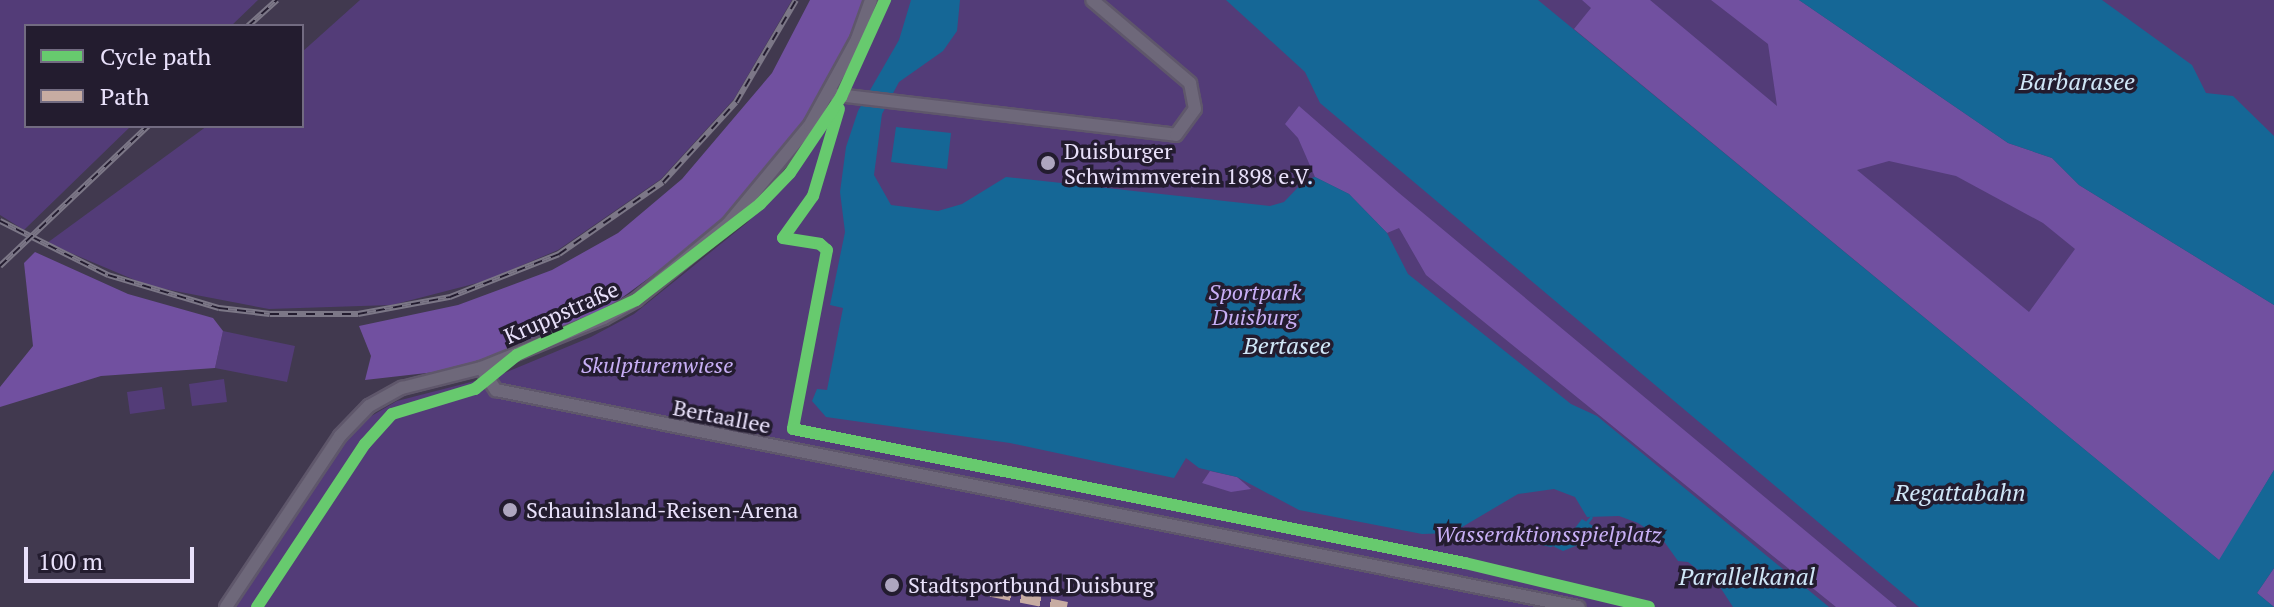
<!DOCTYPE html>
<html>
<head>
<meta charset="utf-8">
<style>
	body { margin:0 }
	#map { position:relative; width:2274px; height:607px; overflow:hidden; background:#41394f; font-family:"PT Serif",serif }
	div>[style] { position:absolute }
	.green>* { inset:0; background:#533c78 }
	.forest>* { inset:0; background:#7150a0 }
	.water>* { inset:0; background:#156796 }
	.stream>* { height:3px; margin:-1.5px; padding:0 1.5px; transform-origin:1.5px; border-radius:1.5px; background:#156796 }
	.roads { filter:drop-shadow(2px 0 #5f576b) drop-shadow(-2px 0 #5f576b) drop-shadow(0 2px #5f576b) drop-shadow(0 -2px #5f576b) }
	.minor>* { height:12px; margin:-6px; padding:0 6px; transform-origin:6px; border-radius:6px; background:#6e687a }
	.rail>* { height:6px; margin-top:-3px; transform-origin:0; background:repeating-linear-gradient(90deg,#231c2f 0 9px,#7c7787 0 18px); box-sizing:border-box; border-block:2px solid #7c7787 }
	.quiet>* { height:10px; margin-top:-5px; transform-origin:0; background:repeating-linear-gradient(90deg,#c7aca2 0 20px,transparent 0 30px) }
	.cycleway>* { height:12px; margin:-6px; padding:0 6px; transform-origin:6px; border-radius:6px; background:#67ca6e }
	.dots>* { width:22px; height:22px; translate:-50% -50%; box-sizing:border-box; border:4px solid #231c2f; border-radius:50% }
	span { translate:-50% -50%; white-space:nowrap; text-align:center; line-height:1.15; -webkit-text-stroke:7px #231c2f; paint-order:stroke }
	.poi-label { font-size:22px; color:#e9e1fb }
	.left { translate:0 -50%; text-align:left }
	.park-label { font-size:22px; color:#c8aff6; font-style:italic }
	.street-label { font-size:22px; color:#e9e1fb }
	.water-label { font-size:24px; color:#cfe6f7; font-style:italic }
	.legend { position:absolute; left:24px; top:24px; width:280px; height:104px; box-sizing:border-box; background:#231c2f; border:2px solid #726b81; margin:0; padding:10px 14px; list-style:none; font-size:24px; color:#e9e1fb }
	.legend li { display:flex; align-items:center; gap:16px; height:40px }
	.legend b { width:40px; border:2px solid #726b81 }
	.scale { position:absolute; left:24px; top:547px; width:170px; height:36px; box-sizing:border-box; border:4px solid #e9e1fb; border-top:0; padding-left:10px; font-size:24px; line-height:28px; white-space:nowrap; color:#e9e1fb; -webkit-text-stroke:6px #231c2f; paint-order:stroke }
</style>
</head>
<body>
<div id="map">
	<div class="green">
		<div style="clip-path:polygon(0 0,258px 0,231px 26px,26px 26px,26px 126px,131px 126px,24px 230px,0 215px)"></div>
		<div style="clip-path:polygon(360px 0,792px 0,734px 99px,661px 179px,558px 250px,485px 281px,392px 305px,269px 309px,149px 286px,47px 243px,207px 126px,302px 126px,302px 52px)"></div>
		<div style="clip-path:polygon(880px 0,2274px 0,2274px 607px,235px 607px,346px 440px,368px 418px,397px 401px,502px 374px,591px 337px,634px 314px,748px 222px,830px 118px)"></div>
		<div style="clip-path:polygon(223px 331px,295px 346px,287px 382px,215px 368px)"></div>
		<div style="clip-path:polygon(224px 379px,227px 402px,192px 406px,189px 384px)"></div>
		<div style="clip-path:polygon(162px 387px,165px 409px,130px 414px,127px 392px)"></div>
	</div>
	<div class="forest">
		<div style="clip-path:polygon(810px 0,865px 0,852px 37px,805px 122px,733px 212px,690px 248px,601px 313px,497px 357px,444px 371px,365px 380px,371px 356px,359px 326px,458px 305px,552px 270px,618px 233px,682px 179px,772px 73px)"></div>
		<div style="clip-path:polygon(evenodd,1582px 0,1650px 0,1777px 106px,1768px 44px,1711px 0,1799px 0,2008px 143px,2052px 158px,2079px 185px,2274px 305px,2274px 470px,2220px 561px,1574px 29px,1591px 8px,1582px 0,1889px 161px,1956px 176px,2043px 223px,2075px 249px,2029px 312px,1857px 170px,1889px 161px)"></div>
		<div style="clip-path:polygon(1299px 106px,1399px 193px,1897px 607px,1836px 607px,1426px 275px,1399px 228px,1387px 233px,1349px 194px,1315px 177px,1298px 138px,1285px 124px)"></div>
		<div style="clip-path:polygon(35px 252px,128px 294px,213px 318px,223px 331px,215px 368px,101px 376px,0 407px,0 387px,33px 346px,24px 263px)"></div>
		<div style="clip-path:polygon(1210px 471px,1237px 477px,1251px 489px,1231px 492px,1202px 483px)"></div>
		<div style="clip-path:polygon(2274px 568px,2274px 607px,2257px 593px)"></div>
	</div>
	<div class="water">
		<div style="clip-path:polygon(911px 0,960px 0,957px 31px,943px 51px,899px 82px,882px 114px,874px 175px,891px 205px,938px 211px,962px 204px,1006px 177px,1270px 206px,1284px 202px,1305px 180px,1315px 177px,1349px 194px,1387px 233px,1408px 274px,1571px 404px,1597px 416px,1829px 607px,1733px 607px,1720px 587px,1688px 562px,1678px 561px,1663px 540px,1638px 523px,1619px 516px,1587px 517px,1575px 497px,1554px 489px,1518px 494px,1452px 533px,1422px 534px,1299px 510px,1237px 477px,1199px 468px,1186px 458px,1174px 478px,1010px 443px,826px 417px,812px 401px,817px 389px,827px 390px,843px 308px,830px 305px,845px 232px,840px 192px,846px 147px,858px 111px,899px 40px)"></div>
		<div style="clip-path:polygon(1226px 0,1538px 0,2219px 560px,2274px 470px,2274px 568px,2257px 593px,2274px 607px,1919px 607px,1320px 103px,1305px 72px)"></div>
		<div style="clip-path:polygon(1799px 0,2102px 0,2192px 65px,2206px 93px,2233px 96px,2274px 136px,2274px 305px,2079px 185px,2052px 158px,2008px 143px)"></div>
		<div style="clip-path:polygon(896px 127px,951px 133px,947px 169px,891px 162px)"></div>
		<div style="clip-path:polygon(1582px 519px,1593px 526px,1578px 545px,1563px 551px,1551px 545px,1550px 539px,1575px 528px)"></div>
	</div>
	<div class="stream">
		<div style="left:1587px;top:522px;width:6px;rotate:-51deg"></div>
		<div style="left:1537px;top:542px;width:14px;rotate:12deg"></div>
	</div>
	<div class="roads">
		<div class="minor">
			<div style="left:829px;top:94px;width:349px;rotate:6.7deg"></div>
			<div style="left:1176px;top:135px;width:32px;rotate:-54deg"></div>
			<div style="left:1195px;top:109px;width:26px;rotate:-101deg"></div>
			<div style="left:1190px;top:83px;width:128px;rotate:-139.7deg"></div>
			<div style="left:481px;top:368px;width:27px;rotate:56deg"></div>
			<div style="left:496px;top:390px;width:1104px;rotate:11.34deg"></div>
			<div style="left:226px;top:607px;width:206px;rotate:-56.3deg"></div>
			<div style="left:340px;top:436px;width:42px;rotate:-46deg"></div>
			<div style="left:369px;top:406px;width:38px;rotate:-29deg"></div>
			<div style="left:402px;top:388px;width:81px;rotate:-14.2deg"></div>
			<div style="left:481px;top:368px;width:133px;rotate:-22.1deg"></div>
			<div style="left:604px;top:318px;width:37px;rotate:-29deg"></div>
			<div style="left:636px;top:300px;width:119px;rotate:-39.6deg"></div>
			<div style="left:728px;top:224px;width:129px;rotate:-50.4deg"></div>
			<div style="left:810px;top:125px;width:98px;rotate:-61.3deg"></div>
			<div style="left:857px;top:39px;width:41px;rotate:-70.3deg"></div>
		</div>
	</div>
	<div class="rail">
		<div style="left:248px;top:26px;width:39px;rotate:-42deg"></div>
		<div style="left:0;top:221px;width:121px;rotate:26.6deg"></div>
		<div style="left:108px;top:275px;width:116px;rotate:16.6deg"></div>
		<div style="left:219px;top:308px;width:51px;rotate:6.7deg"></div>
		<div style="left:270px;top:314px;width:88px"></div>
		<div style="left:358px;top:314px;width:94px;rotate:-10.5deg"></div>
		<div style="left:450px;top:297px;width:117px;rotate:-21.5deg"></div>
		<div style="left:559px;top:254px;width:126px;rotate:-34.7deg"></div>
		<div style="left:663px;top:182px;width:108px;rotate:-47.6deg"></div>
		<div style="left:736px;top:102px;width:118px;rotate:-59.5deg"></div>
		<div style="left:0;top:266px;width:204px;rotate:-43.4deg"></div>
	</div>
	<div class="quiet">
		<div style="left:962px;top:586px;width:107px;rotate:11.3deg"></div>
	</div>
	<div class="cycleway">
		<div style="left:783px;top:238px;width:37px;rotate:9deg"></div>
		<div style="left:820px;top:244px;width:9px;rotate:41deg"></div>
		<div style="left:827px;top:250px;width:182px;rotate:100.8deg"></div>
		<div style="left:793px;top:429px;width:685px;rotate:11.28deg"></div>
		<div style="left:1465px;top:563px;width:189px;rotate:13.4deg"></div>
		<div style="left:783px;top:238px;width:52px;rotate:-54.5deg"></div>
		<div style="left:813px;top:196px;width:91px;rotate:-73.4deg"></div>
		<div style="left:257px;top:607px;width:196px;rotate:-56.5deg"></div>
		<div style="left:365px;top:444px;width:40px;rotate:-48deg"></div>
		<div style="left:392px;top:414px;width:87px;rotate:-16.8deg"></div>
		<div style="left:475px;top:389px;width:54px;rotate:-39deg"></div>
		<div style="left:517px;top:355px;width:131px;rotate:-24.8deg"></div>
		<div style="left:636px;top:300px;width:157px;rotate:-37.7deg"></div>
		<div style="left:760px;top:204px;width:43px;rotate:-45.9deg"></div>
		<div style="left:790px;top:173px;width:92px;rotate:-56.1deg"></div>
		<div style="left:841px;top:97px;width:107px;rotate:-65.6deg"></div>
	</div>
	<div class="dots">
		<div style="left:1048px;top:163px;background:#aea6bf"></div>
		<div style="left:510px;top:510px;background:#aea6bf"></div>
		<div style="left:892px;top:585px;background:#aea6bf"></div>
	</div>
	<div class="poi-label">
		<span class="left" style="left:1064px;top:163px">Duisburger<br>Schwimmverein 1898 e.V.</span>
		<span class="left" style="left:526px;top:510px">Schauinsland-Reisen-Arena</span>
		<span class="left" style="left:908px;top:585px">Stadtsportbund Duisburg</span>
	</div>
	<div class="park-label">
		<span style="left:1255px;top:304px">Sportpark<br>Duisburg</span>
		<span style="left:657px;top:365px">Skulpturenwiese</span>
		<span style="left:1548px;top:534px">Wasseraktionsspielplatz</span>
	</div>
	<div class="street-label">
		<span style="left:561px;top:312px;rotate:-24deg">Kruppstraße</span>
		<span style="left:722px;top:416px;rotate:11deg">Bertaallee</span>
	</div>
	<div class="water-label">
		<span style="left:2077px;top:82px">Barbarasee</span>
		<span style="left:1287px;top:346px">Bertasee</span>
		<span style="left:1960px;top:493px">Regattabahn</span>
		<span style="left:1747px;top:577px">Parallelkanal</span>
	</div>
	<ul class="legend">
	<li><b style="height:10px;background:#67ca6e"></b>Cycle path</li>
	<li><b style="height:10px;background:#c7aca2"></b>Path</li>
	</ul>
	<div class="scale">100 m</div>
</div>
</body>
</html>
